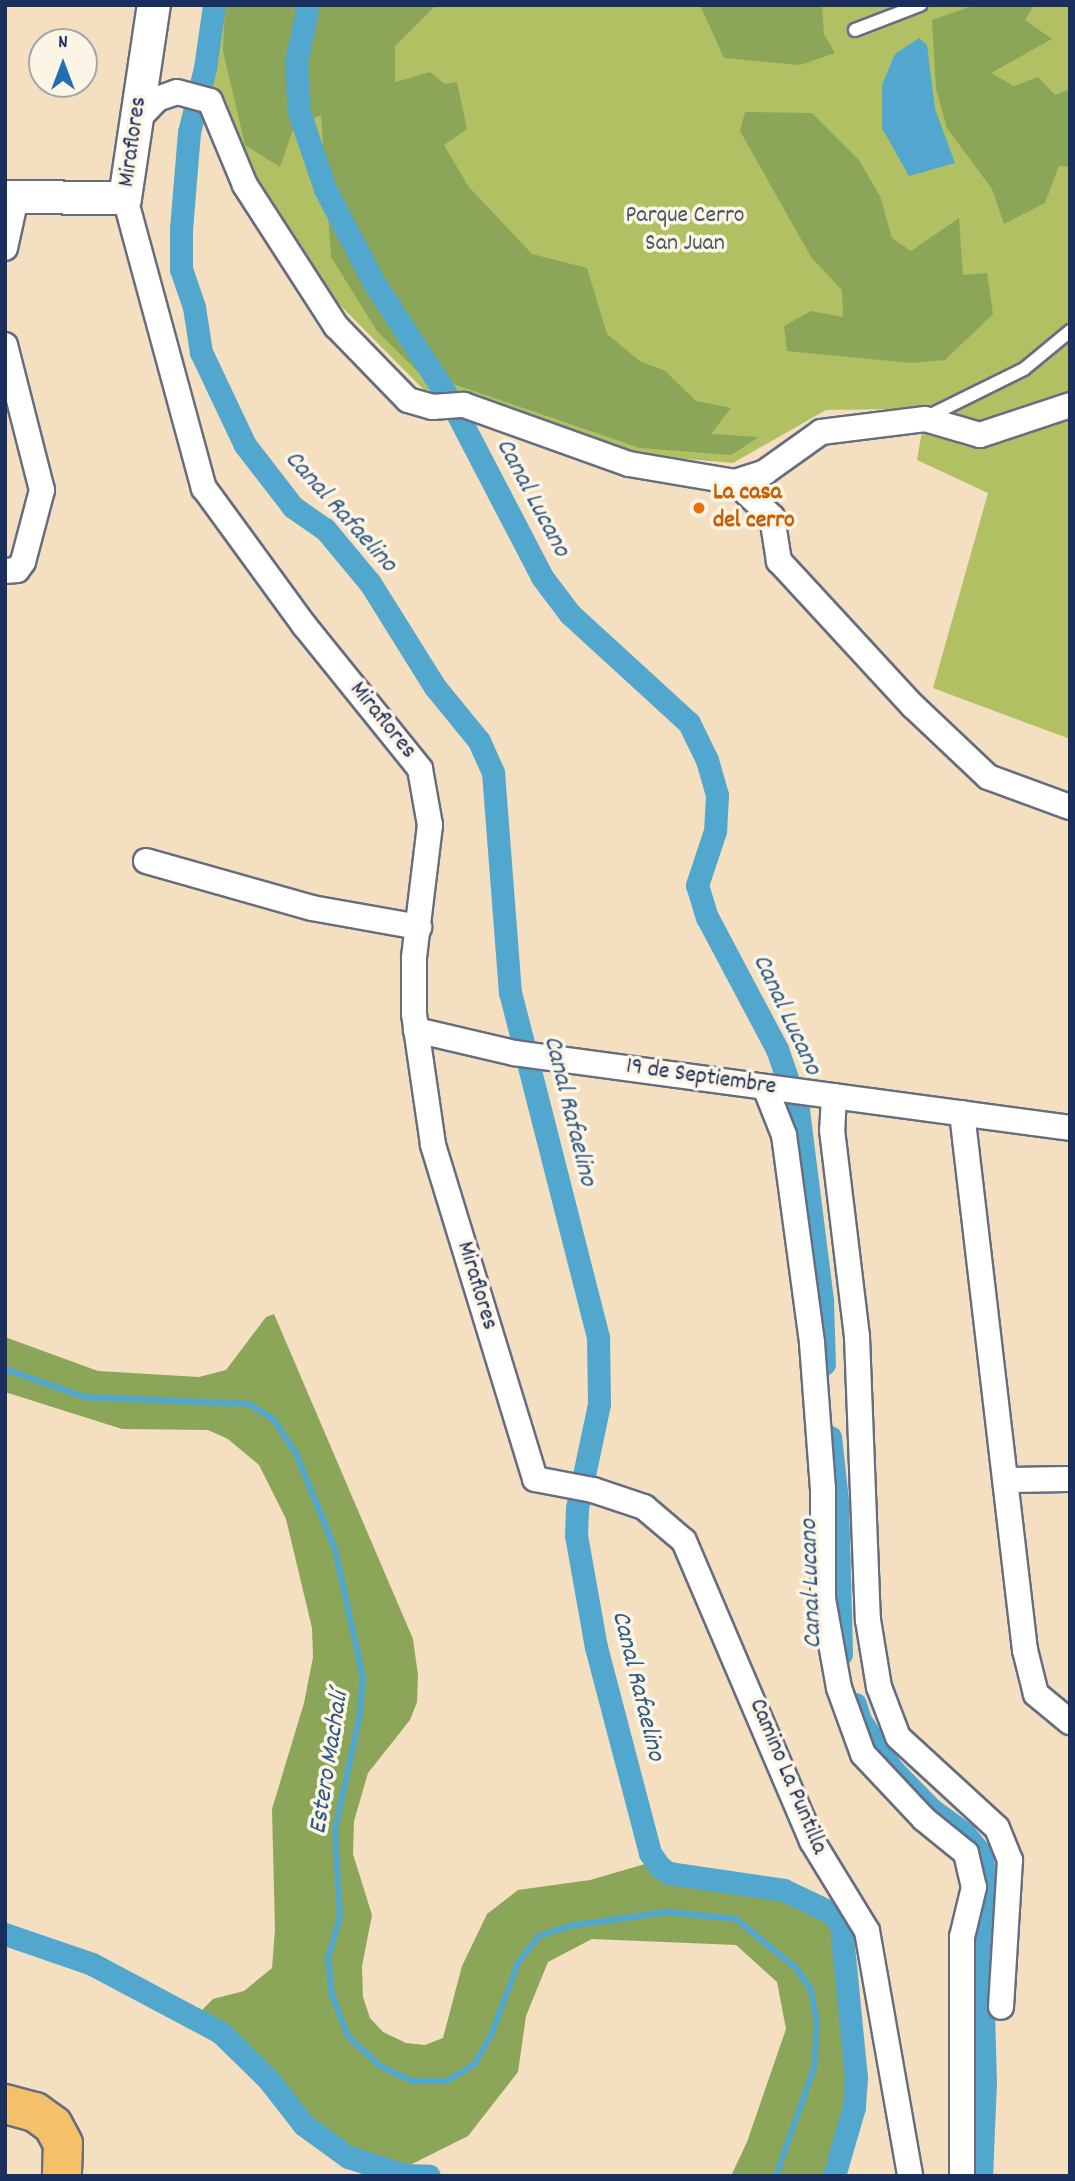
<!DOCTYPE html>
<html>
<head>
<meta charset="utf-8">
<style>
	body { margin:0 }
	#map { position:relative; width:1075px; height:2181px; overflow:hidden; background:#f4dfc1; font-family:Dekko,sans-serif }
	div>[style] { position:absolute }
	.green>* { inset:0; background:#b0c063 }
	.forest>* { inset:0; background:#8ca659 }
	.water>* { inset:0; background:#52a7ce }
	.stream>* { height:6px; margin:-3px; padding:0 3px; transform-origin:3px; border-radius:3px; background:#52a7ce }
	.canal>* { height:23px; margin:-11.5px; padding:0 11.5px; transform-origin:11.5px; border-radius:11.5px; background:#52a7ce }
	.roads { filter:drop-shadow(2px 0 #676d81) drop-shadow(-2px 0 #676d81) drop-shadow(0 2px #676d81) drop-shadow(0 -2px #676d81) }
	.service>* { height:12px; margin:-6px; padding:0 6px; transform-origin:6px; border-radius:6px; background:#fff }
	.minor>* { height:24px; margin:-12px; padding:0 12px; transform-origin:12px; border-radius:12px; background:#fff }
	.tertiary>* { height:32px; margin:-16px; padding:0 16px; transform-origin:16px; border-radius:16px; background:#fff }
	.primary>* { height:38px; margin:-19px; padding:0 19px; transform-origin:19px; border-radius:19px; background:#f4c16a }
	.dots>* { width:19px; height:19px; translate:-50% -50%; box-sizing:border-box; border:4px solid #fcf5e5; border-radius:50% }
	span { translate:-50% -50%; white-space:nowrap; text-align:center; line-height:1.15; -webkit-text-stroke:7px #fcf5e5; paint-order:stroke }
	.street-label { font-size:24px; color:#1b2f5e }
	.park-label { font-size:24px; color:#485a60 }
	.food-label { font-size:24px; color:#c56008; font-weight:700 }
	.left { translate:0 -50%; text-align:left }
	.water-label { font-size:26px; color:#2e5985; font-style:italic }
	.frame { position:absolute; inset:0; border:7px solid #1b2f5e; pointer-events:none }
	.north { position:absolute; left:28px; top:28px; width:70px; height:70px; box-sizing:border-box; background:#fcf5e5; border:2px solid #a2a6af; border-radius:50%; rotate:0deg; font-size:19px; font-weight:700; line-height:28px; text-align:center; color:#1b2f5e }
	.north::after { content:''; display:block; margin:auto; width:24px; height:32px; background:#1f6fb2; clip-path:polygon(50% 0,100% 100%,50% 72%,0 100%) }
</style>
</head>
<body>
<div id="map">
	<div class="green">
		<div style="clip-path:polygon(214px 5px,1070px 5px,1070px 739px,933px 688px,988px 493px,917px 460px,924px 419px,896px 409px,826px 410px,733px 463px,639px 455px,474px 396px,424px 390px,335px 300px,238px 147px,205px 68px)"></div>
	</div>
	<div class="forest">
		<div style="clip-path:polygon(225px 5px,436px 5px,395px 46px,395px 82px,430px 72px,445px 84px,457px 82px,467px 129px,444px 145px,468px 186px,532px 254px,587px 268px,607px 334px,641px 362px,664px 370px,696px 401px,731px 408px,711px 434px,759px 437px,731px 455px,640px 448px,418px 372px,377px 331px,331px 257px,321px 115px,294px 127px,280px 167px,245px 145px,223px 51px)"></div>
		<div style="clip-path:polygon(700px 5px,822px 5px,824px 34px,835px 53px,800px 65px,724px 58px)"></div>
		<div style="clip-path:polygon(975px 5px,1034px 5px,1025px 20px,1052px 39px,991px 73px,1014px 86px,1038px 77px,1055px 95px,1070px 89px,1070px 167px,1059px 166px,1045px 203px,1004px 224px,992px 189px,947px 128px,936px 89px,932px 20px)"></div>
		<div style="clip-path:polygon(745px 112px,812px 113px,859px 160px,880px 196px,892px 238px,911px 251px,959px 218px,963px 275px,987px 273px,993px 314px,945px 360px,911px 363px,787px 351px,784px 326px,811px 311px,843px 317px,842px 290px,811px 257px,740px 131px)"></div>
		<div style="clip-path:polygon(274px 1314px,413px 1639px,418px 1675px,417px 1702px,410px 1720px,368px 1773px,354px 1821px,353px 1854px,372px 1915px,362px 1966px,363px 1997px,370px 2018px,383px 2032px,406px 2043px,425px 2045px,443px 2038px,462px 1966px,487px 1914px,518px 1890px,590px 1880px,652px 1862px,662px 1874px,783px 1894px,828px 1913px,839px 1931px,841px 1990px,852px 2040px,850px 2106px,829px 2176px,731px 2176px,747px 2142px,786px 2029px,777px 1982px,736px 1945px,592px 1939px,548px 1962px,526px 2016px,518px 2072px,468px 2136px,402px 2169px,348px 2151px,308px 2123px,226px 2031px,197px 2015px,213px 1999px,244px 1991px,272px 1968px,275px 1930px,272px 1809px,304px 1703px,313px 1657px,312px 1628px,286px 1519px,259px 1465px,228px 1439px,208px 1430px,122px 1429px,5px 1392px,5px 1337px,98px 1371px,199px 1377px,226px 1370px,266px 1317px)"></div>
	</div>
	<div class="water">
		<div style="clip-path:polygon(919px 38px,927px 45px,935px 109px,955px 163px,909px 176px,882px 128px,882px 85px,895px 54px)"></div>
	</div>
	<div class="stream">
		<div style="left:5px;top:1369px;width:84px;rotate:19.5deg"></div>
		<div style="left:84px;top:1397px;width:165px;rotate:2.4deg"></div>
		<div style="left:249px;top:1404px;width:28px;rotate:32deg"></div>
		<div style="left:273px;top:1419px;width:41px;rotate:55.9deg"></div>
		<div style="left:296px;top:1453px;width:104px;rotate:67.9deg"></div>
		<div style="left:335px;top:1549px;width:131px;rotate:77.7deg"></div>
		<div style="left:363px;top:1677px;width:38px;rotate:95deg"></div>
		<div style="left:360px;top:1715px;width:118px;rotate:102.3deg"></div>
		<div style="left:335px;top:1830px;width:87px;rotate:86.7deg"></div>
		<div style="left:340px;top:1917px;width:43px;rotate:106.3deg"></div>
		<div style="left:328px;top:1958px;width:37px;rotate:84deg"></div>
		<div style="left:332px;top:1995px;width:44px;rotate:68.7deg"></div>
		<div style="left:348px;top:2036px;width:44px;rotate:43.2deg"></div>
		<div style="left:380px;top:2066px;width:35px;rotate:25deg"></div>
		<div style="left:412px;top:2081px;width:35px"></div>
		<div style="left:447px;top:2081px;width:31px;rotate:-31deg"></div>
		<div style="left:474px;top:2065px;width:34px;rotate:-60deg"></div>
		<div style="left:491px;top:2036px;width:78px;rotate:-69.7deg"></div>
		<div style="left:518px;top:1963px;width:34px;rotate:-52deg"></div>
		<div style="left:539px;top:1936px;width:32px;rotate:-18deg"></div>
		<div style="left:569px;top:1926px;width:99px;rotate:-8.1deg"></div>
		<div style="left:667px;top:1912px;width:69px;rotate:5.8deg"></div>
		<div style="left:736px;top:1919px;width:79px;rotate:39.3deg"></div>
		<div style="left:797px;top:1969px;width:25px;rotate:56deg"></div>
		<div style="left:811px;top:1990px;width:36px;rotate:80deg"></div>
		<div style="left:817px;top:2025px;width:43px;rotate:94deg"></div>
		<div style="left:814px;top:2068px;width:114px;rotate:109.4deg"></div>
	</div>
	<div class="canal">
		<div style="left:214px;top:5px;width:64px;rotate:98.1deg"></div>
		<div style="left:205px;top:68px;width:66px;rotate:104deg"></div>
		<div style="left:189px;top:132px;width:97px;rotate:94.7deg"></div>
		<div style="left:181px;top:229px;width:40px;rotate:90deg"></div>
		<div style="left:181px;top:269px;width:40px;rotate:71.1deg"></div>
		<div style="left:194px;top:307px;width:46px;rotate:81.2deg"></div>
		<div style="left:201px;top:352px;width:103px;rotate:64.7deg"></div>
		<div style="left:245px;top:445px;width:78px;rotate:52.3deg"></div>
		<div style="left:293px;top:507px;width:39px;rotate:35deg"></div>
		<div style="left:325px;top:529px;width:70px;rotate:50.2deg"></div>
		<div style="left:370px;top:583px;width:123px;rotate:58deg"></div>
		<div style="left:435px;top:687px;width:70px;rotate:50.8deg"></div>
		<div style="left:479px;top:741px;width:34px;rotate:66deg"></div>
		<div style="left:493px;top:772px;width:221px;rotate:85.6deg"></div>
		<div style="left:510px;top:992px;width:357px;rotate:75.7deg"></div>
		<div style="left:598px;top:1338px;width:66px;rotate:89.1deg"></div>
		<div style="left:599px;top:1404px;width:106px;rotate:101.9deg"></div>
		<div style="left:577px;top:1508px;width:27px;rotate:92deg"></div>
		<div style="left:576px;top:1535px;width:114px;rotate:79.9deg"></div>
		<div style="left:596px;top:1647px;width:213px;rotate:75.3deg"></div>
		<div style="left:650px;top:1853px;width:16px;rotate:55deg"></div>
		<div style="left:659px;top:1866px;width:11px;rotate:38deg"></div>
		<div style="left:668px;top:1873px;width:117px;rotate:8.3deg"></div>
		<div style="left:784px;top:1890px;width:53px;rotate:25.6deg"></div>
		<div style="left:832px;top:1913px;width:15px;rotate:53deg"></div>
		<div style="left:841px;top:1925px;width:153px;rotate:84.4deg"></div>
		<div style="left:856px;top:2077px;width:30px;rotate:94deg"></div>
		<div style="left:854px;top:2107px;width:72px;rotate:106.2deg"></div>
		<div style="left:308px;top:5px;width:59px;rotate:101.7deg"></div>
		<div style="left:296px;top:63px;width:49px;rotate:86.5deg"></div>
		<div style="left:299px;top:112px;width:81px;rotate:71.3deg"></div>
		<div style="left:325px;top:189px;width:104px;rotate:62.4deg"></div>
		<div style="left:373px;top:281px;width:142px;rotate:57.1deg"></div>
		<div style="left:450px;top:400px;width:199px;rotate:62.5deg"></div>
		<div style="left:542px;top:577px;width:46px;rotate:52.9deg"></div>
		<div style="left:570px;top:614px;width:161px;rotate:42.5deg"></div>
		<div style="left:689px;top:723px;width:41px;rotate:64.1deg"></div>
		<div style="left:707px;top:760px;width:36px;rotate:74deg"></div>
		<div style="left:717px;top:795px;width:36px;rotate:93deg"></div>
		<div style="left:715px;top:831px;width:57px;rotate:108.4deg"></div>
		<div style="left:697px;top:885px;width:34px;rotate:73deg"></div>
		<div style="left:707px;top:917px;width:149px;rotate:62.1deg"></div>
		<div style="left:777px;top:1049px;width:65px;rotate:71deg"></div>
		<div style="left:798px;top:1110px;width:193px;rotate:82.8deg"></div>
		<div style="left:822px;top:1301px;width:63px;rotate:88.2deg"></div>
		<div style="left:830px;top:1437px;width:63px;rotate:83.7deg"></div>
		<div style="left:837px;top:1500px;width:154px;rotate:88.5deg"></div>
		<div style="left:855px;top:1704px;width:17px;rotate:73deg"></div>
		<div style="left:860px;top:1720px;width:59px;rotate:56.9deg"></div>
		<div style="left:892px;top:1769px;width:56px;rotate:45.7deg"></div>
		<div style="left:931px;top:1809px;width:41px;rotate:36deg"></div>
		<div style="left:964px;top:1833px;width:28px;rotate:51deg"></div>
		<div style="left:982px;top:1855px;width:33px;rotate:85deg"></div>
		<div style="left:985px;top:1888px;width:44px;rotate:95.2deg"></div>
		<div style="left:981px;top:1932px;width:149px;rotate:88.5deg"></div>
		<div style="left:985px;top:2081px;width:95px;rotate:92.4deg"></div>
		<div style="left:5px;top:1934px;width:92px;rotate:19deg"></div>
		<div style="left:92px;top:1964px;width:145px;rotate:28deg"></div>
		<div style="left:220px;top:2032px;width:67px;rotate:44.4deg"></div>
		<div style="left:268px;top:2079px;width:58px;rotate:52deg"></div>
		<div style="left:304px;top:2125px;width:54px;rotate:36deg"></div>
		<div style="left:348px;top:2157px;width:60px;rotate:17.5deg"></div>
		<div style="left:405px;top:2175px;width:24px;rotate:2deg"></div>
	</div>
	<div class="roads">
		<div class="service">
			<div style="left:855px;top:30px;width:70px;rotate:-21deg"></div>
			<div style="left:927px;top:417px;width:108px;rotate:-26.3deg"></div>
			<div style="left:1024px;top:369px;width:60px;rotate:-39.6deg"></div>
		</div>
		<div class="minor">
			<div style="left:137px;top:120px;width:29px;rotate:-46deg"></div>
			<div style="left:157px;top:99px;width:21px;rotate:-19deg"></div>
			<div style="left:177px;top:92px;width:34px;rotate:15deg"></div>
			<div style="left:210px;top:101px;width:91px;rotate:67.4deg"></div>
			<div style="left:245px;top:185px;width:168px;rotate:57.2deg"></div>
			<div style="left:336px;top:326px;width:103px;rotate:45.8deg"></div>
			<div style="left:408px;top:400px;width:25px;rotate:16deg"></div>
			<div style="left:432px;top:407px;width:32px;rotate:-4deg"></div>
			<div style="left:464px;top:405px;width:175px;rotate:19.7deg"></div>
			<div style="left:629px;top:464px;width:108px;rotate:9.6deg"></div>
			<div style="left:735px;top:482px;width:32px;rotate:-18deg"></div>
			<div style="left:765px;top:472px;width:69px;rotate:-35.5deg"></div>
			<div style="left:821px;top:432px;width:105px;rotate:-7.1deg"></div>
			<div style="left:925px;top:419px;width:57px;rotate:16.2deg"></div>
			<div style="left:980px;top:435px;width:95px;rotate:-18.4deg"></div>
			<div style="left:125px;top:198px;width:301px;rotate:74.8deg"></div>
			<div style="left:204px;top:488px;width:170px;rotate:53.9deg"></div>
			<div style="left:304px;top:625px;width:185px;rotate:51.1deg"></div>
			<div style="left:420px;top:769px;width:57px;rotate:79.9deg"></div>
			<div style="left:430px;top:825px;width:134px;rotate:96.9deg"></div>
			<div style="left:414px;top:958px;width:56px;rotate:90deg"></div>
			<div style="left:414px;top:1014px;width:132px;rotate:81.7deg"></div>
			<div style="left:433px;top:1145px;width:349px;rotate:73deg"></div>
			<div style="left:535px;top:1479px;width:59px;rotate:10.7deg"></div>
			<div style="left:593px;top:1490px;width:54px;rotate:18.4deg"></div>
			<div style="left:644px;top:1507px;width:52px;rotate:40.4deg"></div>
			<div style="left:684px;top:1541px;width:326px;rotate:66.9deg"></div>
			<div style="left:812px;top:1841px;width:105px;rotate:58.6deg"></div>
			<div style="left:867px;top:1931px;width:249px;rotate:80deg"></div>
			<div style="left:5px;top:248px;width:51px;rotate:-77.6deg"></div>
			<div style="left:5px;top:345px;width:150px;rotate:75.7deg"></div>
			<div style="left:42px;top:490px;width:74px;rotate:104.8deg"></div>
			<div style="left:23px;top:562px;width:10px;rotate:127deg"></div>
			<div style="left:17px;top:570px;width:12px;rotate:175deg"></div>
			<div style="left:735px;top:482px;width:51px;rotate:43.4deg"></div>
			<div style="left:772px;top:517px;width:45px;rotate:81deg"></div>
			<div style="left:779px;top:561px;width:197px;rotate:47.3deg"></div>
			<div style="left:913px;top:706px;width:103px;rotate:43.4deg"></div>
			<div style="left:988px;top:777px;width:87px;rotate:20.1deg"></div>
			<div style="left:146px;top:861px;width:173px;rotate:15.8deg"></div>
			<div style="left:312px;top:908px;width:109px;rotate:10.1deg"></div>
			<div style="left:416px;top:1030px;width:101px;rotate:13.2deg"></div>
			<div style="left:514px;top:1053px;width:561px;rotate:7.68deg"></div>
			<div style="left:765px;top:1087px;width:52px;rotate:68.4deg"></div>
			<div style="left:784px;top:1135px;width:210px;rotate:82.3deg"></div>
			<div style="left:812px;top:1343px;width:145px;rotate:85.7deg"></div>
			<div style="left:823px;top:1488px;width:111px;rotate:90deg"></div>
			<div style="left:823px;top:1599px;width:90px;rotate:79.8deg"></div>
			<div style="left:839px;top:1688px;width:70px;rotate:70deg"></div>
			<div style="left:863px;top:1754px;width:89px;rotate:46.8deg"></div>
			<div style="left:924px;top:1819px;width:54px;rotate:39deg"></div>
			<div style="left:966px;top:1853px;width:35px;rotate:77deg"></div>
			<div style="left:974px;top:1887px;width:51px;rotate:103.5deg"></div>
			<div style="left:962px;top:1937px;width:239px;rotate:90deg"></div>
			<div style="left:834px;top:1096px;width:34px;rotate:93deg"></div>
			<div style="left:832px;top:1130px;width:209px;rotate:83.1deg"></div>
			<div style="left:857px;top:1337px;width:283px;rotate:87.8deg"></div>
			<div style="left:868px;top:1620px;width:68px;rotate:80.7deg"></div>
			<div style="left:879px;top:1687px;width:53px;rotate:69.2deg"></div>
			<div style="left:898px;top:1737px;width:134px;rotate:42.6deg"></div>
			<div style="left:997px;top:1828px;width:35px;rotate:68deg"></div>
			<div style="left:1010px;top:1860px;width:147px;rotate:93.5deg"></div>
			<div style="left:962px;top:1113px;width:541px;rotate:83.31deg"></div>
			<div style="left:1025px;top:1650px;width:45px;rotate:76deg"></div>
			<div style="left:1036px;top:1694px;width:44px;rotate:39.5deg"></div>
			<div style="left:1008px;top:1480px;width:62px;rotate:-0.9deg"></div>
		</div>
		<div class="tertiary">
			<div style="left:5px;top:197px;width:120px;rotate:0.5deg"></div>
			<div style="left:125px;top:198px;width:195px;rotate:-81.5deg"></div>
		</div>
		<div class="primary">
			<div style="left:5px;top:2104px;width:31px;rotate:15deg"></div>
			<div style="left:35px;top:2112px;width:22px;rotate:36deg"></div>
			<div style="left:53px;top:2125px;width:21px;rotate:62deg"></div>
			<div style="left:63px;top:2144px;width:32px;rotate:92deg"></div>
		</div>
	</div>
	<div class="dots">
		<div style="left:699px;top:508px;background:#e8710a"></div>
	</div>
	<div class="street-label">
		<span style="left:134px;top:142px;rotate:-82deg">Miraflores</span>
		<span style="left:382px;top:721px;rotate:51deg">Miraflores</span>
		<span style="left:701px;top:1078px;rotate:8deg">19 de Septiembre</span>
		<span style="left:476px;top:1286px;rotate:73deg">Miraflores</span>
		<span style="left:787px;top:1777px;rotate:67deg">Camino La Puntilla</span>
	</div>
	<div class="park-label">
		<span style="left:685px;top:231px">Parque Cerro<br>San Juan</span>
	</div>
	<div class="food-label">
		<span class="left" style="left:713px;top:508px">La casa<br>del cerro</span>
	</div>
	<div class="water-label">
		<span style="left:532px;top:498px;rotate:62deg">Canal Lucano</span>
		<span style="left:340px;top:512px;rotate:48deg">Canal Rafaelino</span>
		<span style="left:786px;top:1015px;rotate:65deg">Canal Lucano</span>
		<span style="left:569px;top:1111px;rotate:76deg">Canal Rafaelino</span>
		<span style="left:812px;top:1584px;rotate:-92deg">Canal Lucano</span>
		<span style="left:637px;top:1686px;rotate:76deg">Canal Rafaelino</span>
		<span style="left:330px;top:1763px;rotate:-81deg">Estero Machalí</span>
	</div>
	<div class="frame"></div>
	<div class="north">N</div>
</div>
</body>
</html>
